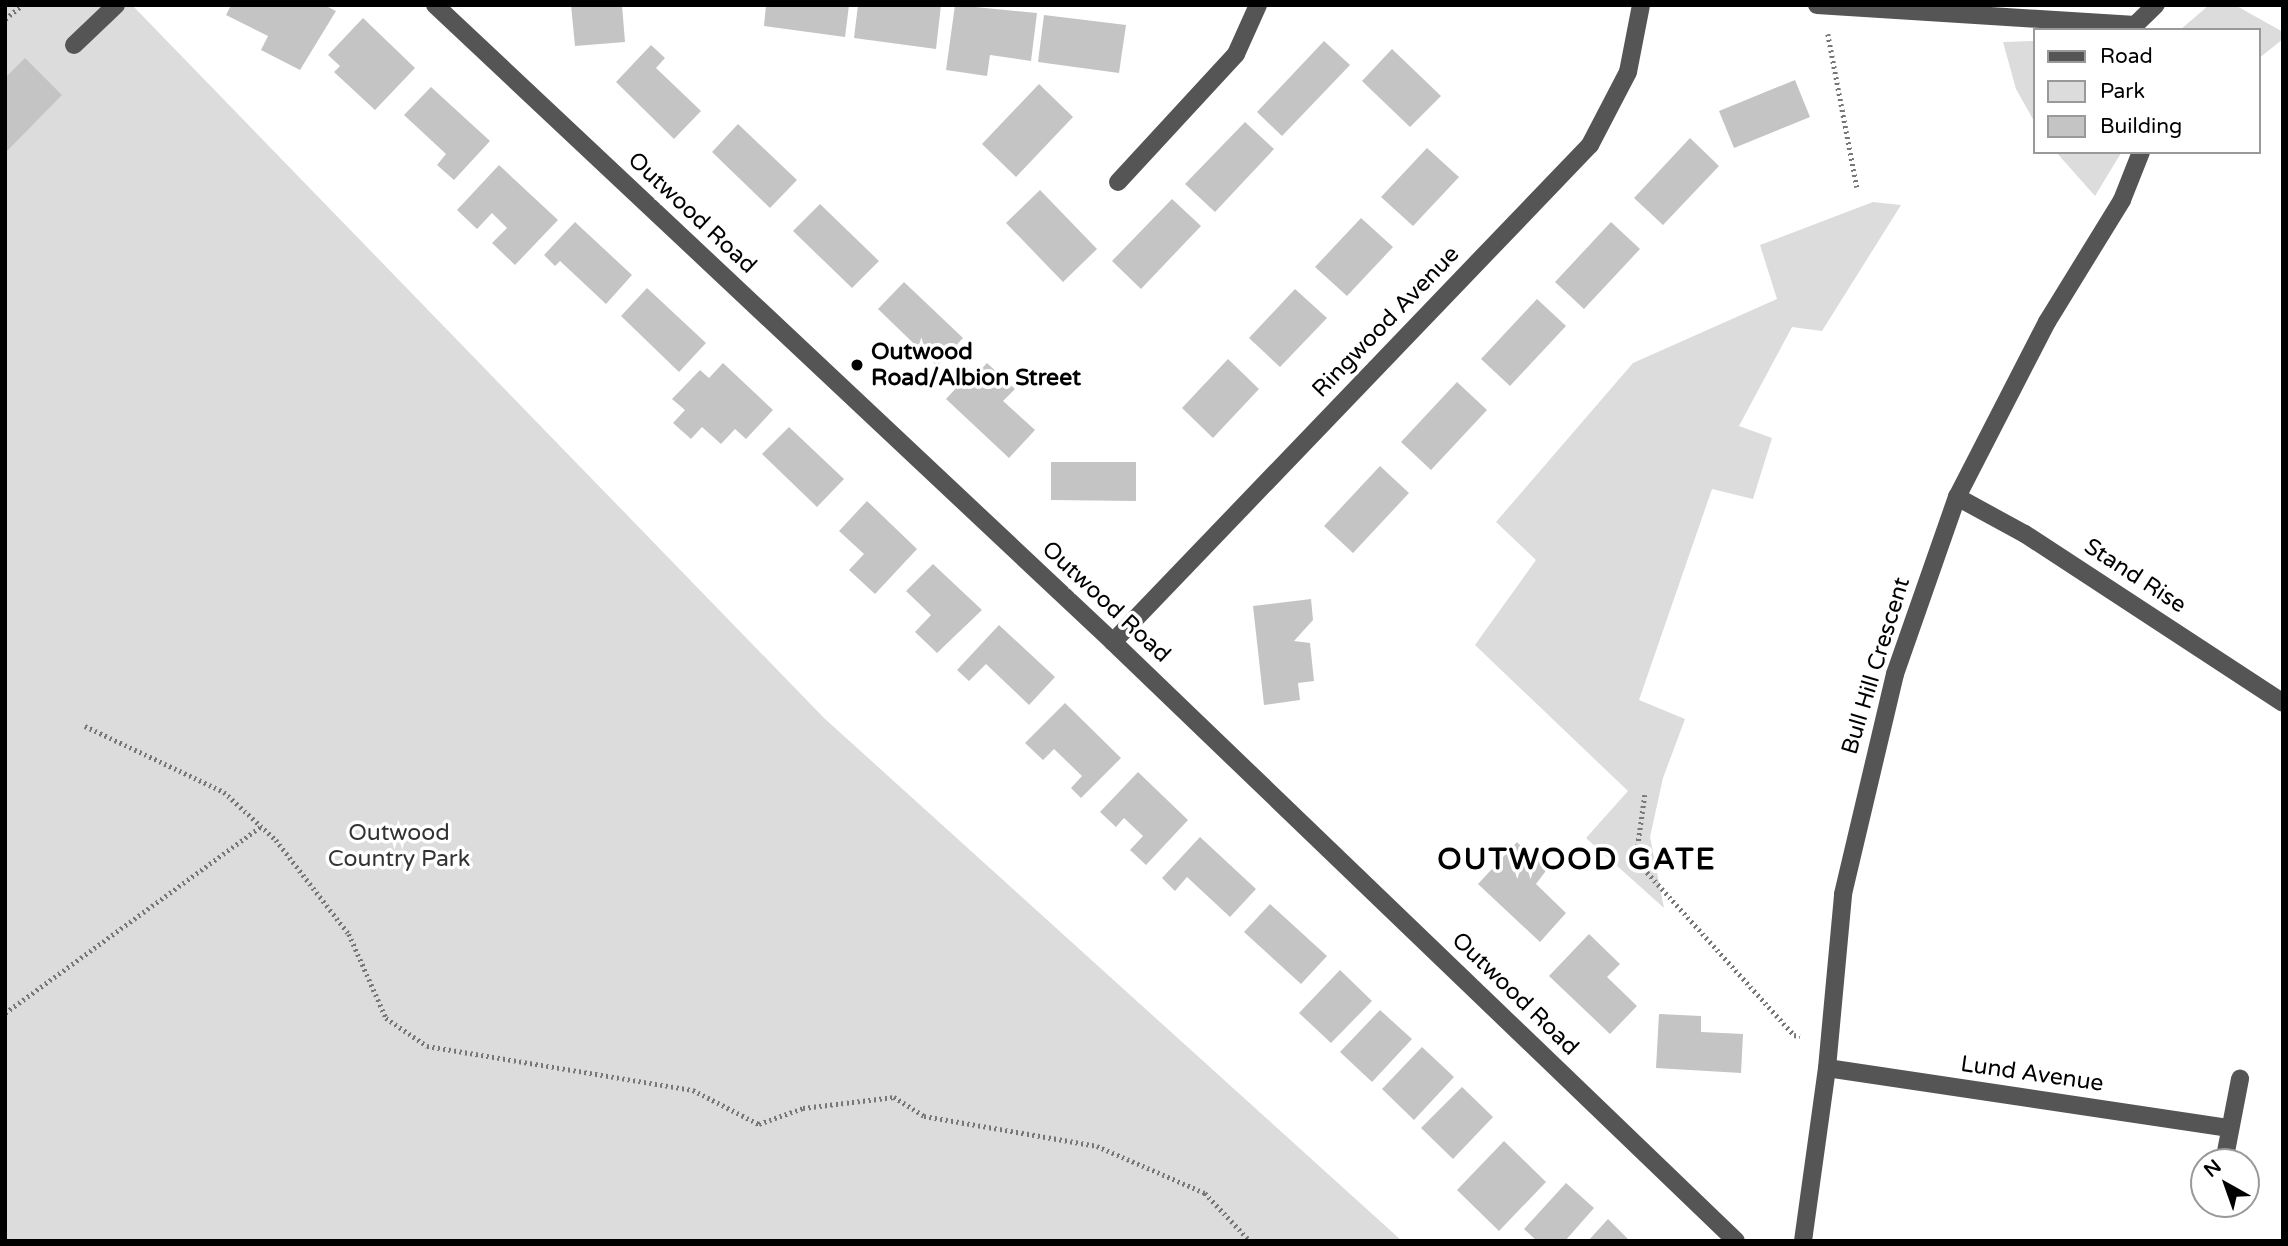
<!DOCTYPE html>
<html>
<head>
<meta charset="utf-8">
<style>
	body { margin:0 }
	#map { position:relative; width:2288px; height:1246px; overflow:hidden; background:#fff; font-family:"Varela Round",sans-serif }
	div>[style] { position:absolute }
	.green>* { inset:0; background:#dcdcdc }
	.building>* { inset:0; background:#c4c4c4 }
	.path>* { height:4.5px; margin-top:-2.25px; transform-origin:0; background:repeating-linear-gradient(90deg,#777 0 2px,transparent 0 5.5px) }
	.minor>* { height:18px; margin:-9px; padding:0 9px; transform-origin:9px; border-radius:9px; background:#555 }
	.dots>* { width:19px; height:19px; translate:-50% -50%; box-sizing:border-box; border:4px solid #fff; border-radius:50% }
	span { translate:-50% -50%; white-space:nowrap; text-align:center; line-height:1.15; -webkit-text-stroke:7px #fff; paint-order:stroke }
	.street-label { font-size:23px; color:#000 }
	.poi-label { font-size:23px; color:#000; font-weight:700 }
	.left { translate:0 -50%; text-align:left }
	.park-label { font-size:23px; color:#333 }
	.district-label { font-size:30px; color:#000; font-weight:700; letter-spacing:2px }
	.frame { position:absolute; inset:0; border:7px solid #000; pointer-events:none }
	.legend { position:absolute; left:2033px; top:28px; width:228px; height:126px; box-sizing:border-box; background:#fff; border:2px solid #999; margin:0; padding:9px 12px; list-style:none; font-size:21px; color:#000 }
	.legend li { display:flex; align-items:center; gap:14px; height:35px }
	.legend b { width:35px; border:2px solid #999 }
	.north { position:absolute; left:2190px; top:1148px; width:70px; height:70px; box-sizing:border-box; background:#fff; border:2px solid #999; border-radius:50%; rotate:320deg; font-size:19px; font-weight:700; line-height:28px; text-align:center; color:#000 }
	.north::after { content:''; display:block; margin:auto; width:24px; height:32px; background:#000; clip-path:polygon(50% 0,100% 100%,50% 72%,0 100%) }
</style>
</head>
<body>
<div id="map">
	<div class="green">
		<div style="clip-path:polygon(5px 5px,132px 5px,824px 718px,1402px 1241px,5px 1241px)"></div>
		<div style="clip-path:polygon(2209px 5px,2235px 5px,2283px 32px,2283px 39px,2258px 59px,2258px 30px,2180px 30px)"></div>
		<div style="clip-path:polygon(2034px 41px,2034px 121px,2016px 89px,2003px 42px)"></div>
		<div style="clip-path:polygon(2056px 152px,2121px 152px,2121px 153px,2095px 196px)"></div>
		<div style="clip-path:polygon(1873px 202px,1901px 205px,1822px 331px,1792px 327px,1739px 426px,1772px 438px,1753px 499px,1712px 489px,1639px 700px,1685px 719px,1663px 778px,1650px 837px,1664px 908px,1586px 838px,1628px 791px,1475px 645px,1536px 560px,1496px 522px,1633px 363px,1777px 299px,1760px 245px)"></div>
	</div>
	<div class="building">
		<div style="clip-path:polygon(231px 5px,324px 5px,336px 11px,300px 70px,261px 50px,268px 36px,226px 15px)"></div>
		<div style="clip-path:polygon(571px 5px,622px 5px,625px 42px,575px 46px)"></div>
		<div style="clip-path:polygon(766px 5px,849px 5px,845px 37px,764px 26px)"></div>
		<div style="clip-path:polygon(858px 5px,941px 5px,936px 49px,854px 38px)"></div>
		<div style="clip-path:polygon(955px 5px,1037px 13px,1031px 61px,990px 55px,987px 76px,946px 70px)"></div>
		<div style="clip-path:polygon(1044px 15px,1126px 25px,1119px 73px,1038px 62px)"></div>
		<div style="clip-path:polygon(363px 18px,415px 68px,375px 110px,334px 72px,340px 66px,328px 55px)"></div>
		<div style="clip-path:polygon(1324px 41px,1350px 65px,1282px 136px,1257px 112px)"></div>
		<div style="clip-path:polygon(651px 45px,665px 58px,656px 68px,701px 111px,674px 139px,616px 82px)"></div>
		<div style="clip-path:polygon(1392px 49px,1441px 96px,1410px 127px,1362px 81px)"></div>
		<div style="clip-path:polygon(25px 58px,62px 95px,5px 153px,5px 78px)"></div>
		<div style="clip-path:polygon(1795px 80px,1810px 117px,1734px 148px,1719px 111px)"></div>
		<div style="clip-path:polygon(1039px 84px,1073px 117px,1016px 177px,982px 144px)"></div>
		<div style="clip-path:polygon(431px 87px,490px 141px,454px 180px,437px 165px,446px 154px,404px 115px)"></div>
		<div style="clip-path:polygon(1245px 122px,1274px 149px,1215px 212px,1185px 184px)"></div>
		<div style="clip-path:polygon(738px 124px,797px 180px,770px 208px,712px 152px)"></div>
		<div style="clip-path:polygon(1690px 138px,1719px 166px,1663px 225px,1634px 198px)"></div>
		<div style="clip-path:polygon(1427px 148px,1459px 177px,1413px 226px,1381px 197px)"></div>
		<div style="clip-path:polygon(499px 165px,558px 220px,515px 265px,492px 243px,507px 228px,492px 213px,477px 229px,457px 210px)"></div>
		<div style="clip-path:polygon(1040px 190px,1097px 249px,1063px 282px,1006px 223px)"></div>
		<div style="clip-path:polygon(1172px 199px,1201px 226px,1141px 289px,1112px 261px)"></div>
		<div style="clip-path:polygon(820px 204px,879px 261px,852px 288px,793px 231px)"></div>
		<div style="clip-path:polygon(1361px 218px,1393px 247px,1347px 296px,1315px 267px)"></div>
		<div style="clip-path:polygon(575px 222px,632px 275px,606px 304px,560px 261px,555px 266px,544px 255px)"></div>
		<div style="clip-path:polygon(1611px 222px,1640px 249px,1584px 309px,1555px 282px)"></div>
		<div style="clip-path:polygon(904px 282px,963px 338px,937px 366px,878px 309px)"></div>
		<div style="clip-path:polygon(647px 288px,706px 343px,679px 372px,621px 316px)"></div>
		<div style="clip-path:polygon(1295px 289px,1327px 318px,1280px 367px,1249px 338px)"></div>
		<div style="clip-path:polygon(1537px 299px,1566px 326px,1510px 386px,1481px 359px)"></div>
		<div style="clip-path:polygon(1228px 359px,1259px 389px,1213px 438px,1182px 408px)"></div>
		<div style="clip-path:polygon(723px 363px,773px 410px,746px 439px,735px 429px,721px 444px,702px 427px,691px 439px,673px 423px,685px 410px,672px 399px,700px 370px,709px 378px)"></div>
		<div style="clip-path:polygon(987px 363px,1015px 389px,1003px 401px,1035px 430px,1009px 458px,946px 399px,972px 371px,976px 375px)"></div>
		<div style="clip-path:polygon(1457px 382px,1487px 410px,1431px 470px,1401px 442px)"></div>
		<div style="clip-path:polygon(789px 427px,844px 479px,817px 507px,762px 454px)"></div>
		<div style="clip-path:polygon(1051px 462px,1136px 462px,1136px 501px,1051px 500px)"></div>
		<div style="clip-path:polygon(1380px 466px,1409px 493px,1353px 553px,1324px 526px)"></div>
		<div style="clip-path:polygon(867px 501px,917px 549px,875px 594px,849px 570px,864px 554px,839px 531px)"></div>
		<div style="clip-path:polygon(933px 564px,982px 610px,937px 653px,915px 632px,931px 615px,906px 591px)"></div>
		<div style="clip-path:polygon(1311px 599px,1313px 620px,1294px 641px,1310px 643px,1314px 681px,1298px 683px,1300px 700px,1264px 705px,1253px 606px)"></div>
		<div style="clip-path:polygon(999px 625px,1055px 677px,1029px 705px,986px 664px,969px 681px,957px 670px)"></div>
		<div style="clip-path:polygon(1065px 703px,1121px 758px,1081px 798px,1071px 788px,1082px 776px,1054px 749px,1043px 760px,1025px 743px)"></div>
		<div style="clip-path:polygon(1138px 772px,1188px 820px,1146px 865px,1130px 850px,1143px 836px,1124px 818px,1116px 827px,1100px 812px)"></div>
		<div style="clip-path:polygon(1200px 837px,1256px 889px,1230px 917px,1187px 877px,1175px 891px,1162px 878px)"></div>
		<div style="clip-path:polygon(1517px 842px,1530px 855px,1544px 852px,1549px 857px,1551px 864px,1536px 884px,1566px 913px,1540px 942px,1478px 884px)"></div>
		<div style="clip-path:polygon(1270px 904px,1327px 956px,1301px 984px,1244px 932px)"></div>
		<div style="clip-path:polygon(1589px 934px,1620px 964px,1607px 977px,1637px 1006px,1610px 1034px,1549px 976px)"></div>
		<div style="clip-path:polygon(1340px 970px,1372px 1001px,1331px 1043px,1299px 1013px)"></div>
		<div style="clip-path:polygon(1380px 1010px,1412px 1039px,1372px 1082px,1340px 1052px)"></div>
		<div style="clip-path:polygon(1659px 1014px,1701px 1016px,1701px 1032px,1743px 1034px,1741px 1073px,1656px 1068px)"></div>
		<div style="clip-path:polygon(1422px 1047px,1454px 1077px,1414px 1120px,1382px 1089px)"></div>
		<div style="clip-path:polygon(1462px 1087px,1493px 1117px,1453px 1159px,1421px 1128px)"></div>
		<div style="clip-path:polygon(1504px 1141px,1546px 1182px,1499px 1231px,1457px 1190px)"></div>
		<div style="clip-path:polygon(1566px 1183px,1594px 1208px,1565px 1241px,1537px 1241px,1524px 1229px)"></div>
		<div style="clip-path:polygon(1608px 1219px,1630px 1241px,1588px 1241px)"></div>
	</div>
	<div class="path">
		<div style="left:5px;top:19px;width:22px;rotate:-39deg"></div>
		<div style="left:1828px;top:34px;width:156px;rotate:79.3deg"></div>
		<div style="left:85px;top:726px;width:154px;rotate:25.4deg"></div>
		<div style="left:224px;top:792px;width:71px;rotate:42.7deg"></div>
		<div style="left:276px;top:840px;width:119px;rotate:52.2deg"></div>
		<div style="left:349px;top:934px;width:92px;rotate:66.2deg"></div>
		<div style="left:386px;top:1018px;width:50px;rotate:34.3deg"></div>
		<div style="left:427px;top:1046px;width:270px;rotate:9.4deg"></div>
		<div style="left:693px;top:1090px;width:74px;rotate:27.3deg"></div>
		<div style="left:759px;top:1124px;width:47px;rotate:-20deg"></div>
		<div style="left:803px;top:1108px;width:92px;rotate:-6.9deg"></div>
		<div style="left:894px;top:1097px;width:36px;rotate:32deg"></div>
		<div style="left:924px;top:1116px;width:176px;rotate:9.8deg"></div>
		<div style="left:1097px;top:1146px;width:118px;rotate:23.5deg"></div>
		<div style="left:1205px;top:1193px;width:66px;rotate:46.8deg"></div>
		<div style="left:1645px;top:795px;width:66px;rotate:97.9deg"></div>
		<div style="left:1636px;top:860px;width:236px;rotate:47.9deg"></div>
		<div style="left:1794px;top:1035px;width:6px;rotate:9deg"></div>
		<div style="left:5px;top:1013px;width:317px;rotate:-36.1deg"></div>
	</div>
	<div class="minor">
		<div style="left:435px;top:5px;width:930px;rotate:43.21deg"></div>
		<div style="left:1113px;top:642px;width:864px;rotate:43.87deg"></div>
		<div style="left:1817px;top:5px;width:319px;rotate:3.6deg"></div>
		<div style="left:2135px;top:25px;width:29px;rotate:-44deg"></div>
		<div style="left:74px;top:45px;width:58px;rotate:-43.6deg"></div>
		<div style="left:1118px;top:182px;width:174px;rotate:-47.3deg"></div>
		<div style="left:1236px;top:54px;width:54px;rotate:-65.8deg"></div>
		<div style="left:1957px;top:497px;width:77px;rotate:28.6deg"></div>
		<div style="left:2025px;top:534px;width:308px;rotate:33.2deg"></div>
		<div style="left:1113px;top:642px;width:689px;rotate:-46.18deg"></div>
		<div style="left:1590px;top:145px;width:82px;rotate:-62.5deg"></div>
		<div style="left:1628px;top:72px;width:68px;rotate:-79deg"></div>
		<div style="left:1827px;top:1068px;width:407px;rotate:8.5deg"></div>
		<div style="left:2224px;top:1162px;width:85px;rotate:-79.1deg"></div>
		<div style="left:1803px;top:1241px;width:175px;rotate:-82.1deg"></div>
		<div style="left:1827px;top:1068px;width:175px;rotate:-84.7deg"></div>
		<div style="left:1843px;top:894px;width:226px;rotate:-76.7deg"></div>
		<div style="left:1895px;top:674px;width:188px;rotate:-70.7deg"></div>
		<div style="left:1957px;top:497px;width:197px;rotate:-62.8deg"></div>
		<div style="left:2047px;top:322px;width:143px;rotate:-58.4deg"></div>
		<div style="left:2122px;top:200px;width:52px;rotate:-68.4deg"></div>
	</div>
	<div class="dots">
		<div style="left:857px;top:365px;background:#000"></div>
	</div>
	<div class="street-label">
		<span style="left:692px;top:213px;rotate:43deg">Outwood Road</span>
		<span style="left:1386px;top:322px;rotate:-46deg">Ringwood Avenue</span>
		<span style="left:2135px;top:576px;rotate:33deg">Stand Rise</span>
		<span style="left:1106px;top:602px;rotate:43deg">Outwood Road</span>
		<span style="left:1876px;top:666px;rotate:-73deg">Bull Hill Crescent</span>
		<span style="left:1515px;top:994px;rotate:44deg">Outwood Road</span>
		<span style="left:2032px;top:1074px;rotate:8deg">Lund Avenue</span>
	</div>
	<div class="poi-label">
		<span class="left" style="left:871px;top:365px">Outwood<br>Road/Albion Street</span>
	</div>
	<div class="park-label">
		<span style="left:399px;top:846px">Outwood<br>Country Park</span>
	</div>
	<div class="district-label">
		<span style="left:1577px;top:860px">OUTWOOD GATE</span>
	</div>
	<div class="frame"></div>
	<ul class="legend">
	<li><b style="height:9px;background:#555"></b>Road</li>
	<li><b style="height:19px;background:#dcdcdc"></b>Park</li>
	<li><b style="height:19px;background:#c4c4c4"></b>Building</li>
	</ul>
	<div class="north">N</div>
</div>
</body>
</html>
